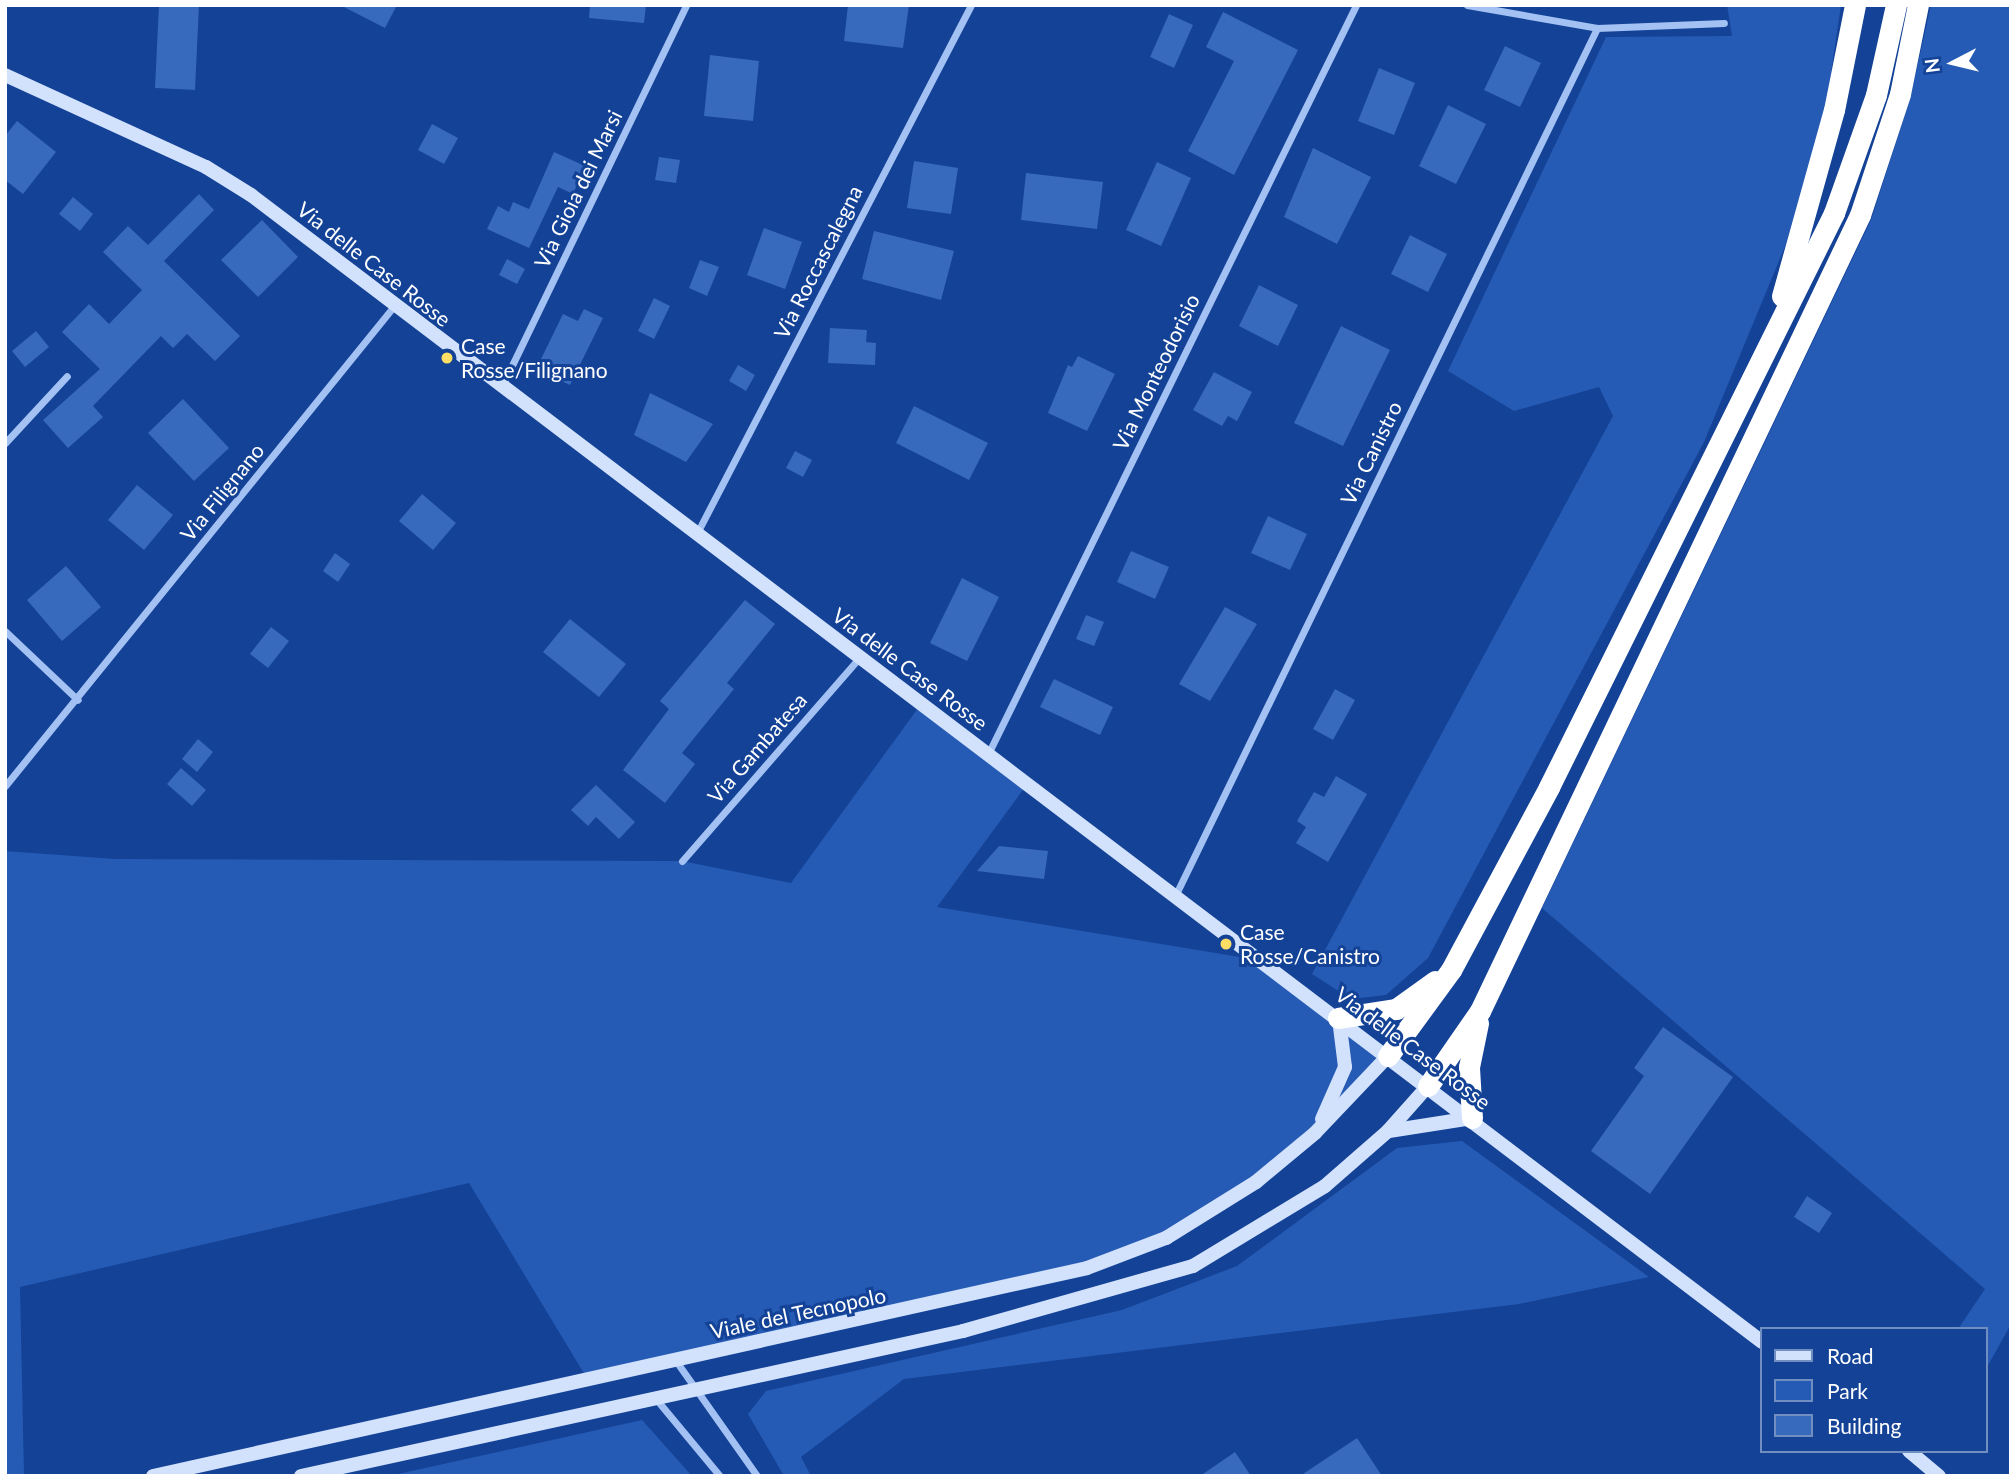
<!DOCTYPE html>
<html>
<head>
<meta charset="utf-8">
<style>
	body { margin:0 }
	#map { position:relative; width:2016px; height:1481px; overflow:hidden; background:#134296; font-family:Lato,sans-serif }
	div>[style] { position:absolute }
	.green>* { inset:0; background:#265bb5 }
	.building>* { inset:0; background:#3769bc }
	.street>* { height:7px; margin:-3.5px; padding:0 3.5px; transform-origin:3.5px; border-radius:3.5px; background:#a3c1f3 }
	.secondary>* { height:14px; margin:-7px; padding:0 7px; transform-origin:7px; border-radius:7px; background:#d2e1fc }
	.highway>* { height:21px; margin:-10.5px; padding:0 10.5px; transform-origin:10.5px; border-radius:10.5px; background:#fff }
	.dots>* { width:19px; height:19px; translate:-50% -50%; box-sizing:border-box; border:4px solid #134296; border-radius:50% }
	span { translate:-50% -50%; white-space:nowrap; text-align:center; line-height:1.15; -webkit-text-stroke:6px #134296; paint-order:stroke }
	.street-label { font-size:21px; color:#fff }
	.poi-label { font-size:21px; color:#fff }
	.left { translate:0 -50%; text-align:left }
	.frame { position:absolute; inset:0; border:7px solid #fff; pointer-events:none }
	.legend { position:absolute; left:1760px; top:1327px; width:228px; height:126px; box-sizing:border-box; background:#134296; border:2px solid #718ec0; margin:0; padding:9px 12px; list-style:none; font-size:21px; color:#fff }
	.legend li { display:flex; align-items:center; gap:14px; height:35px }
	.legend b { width:35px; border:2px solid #718ec0 }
	.north { position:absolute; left:1918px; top:28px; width:70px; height:70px; -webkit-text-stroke:5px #134296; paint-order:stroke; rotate:263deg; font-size:19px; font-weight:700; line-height:28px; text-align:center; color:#fff }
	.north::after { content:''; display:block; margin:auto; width:24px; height:32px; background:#fff; clip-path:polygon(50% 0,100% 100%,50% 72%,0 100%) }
</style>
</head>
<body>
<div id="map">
	<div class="green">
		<div style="clip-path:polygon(1727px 5px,1841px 5px,1826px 107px,1786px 244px,1704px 442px,1428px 958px,1386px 995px,1351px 999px,1312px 974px,1613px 416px,1599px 387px,1514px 411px,1448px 371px,1606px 37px,1732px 36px)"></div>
		<div style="clip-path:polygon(1931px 5px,2011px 5px,2011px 1324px,1986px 1369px,1986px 1329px,1958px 1329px,1985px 1289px,1542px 908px,1871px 220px,1910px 99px)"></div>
		<div style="clip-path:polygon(921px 704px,1028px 783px,937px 907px,1264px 961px,1388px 1056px,1306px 1140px,1205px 1217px,1087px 1268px,588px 1380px,469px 1183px,20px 1287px,24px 1476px,5px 1476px,5px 851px,115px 859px,682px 861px,791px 883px)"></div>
		<div style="clip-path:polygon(1462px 1141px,1649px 1277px,1519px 1304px,904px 1379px,801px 1457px,811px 1476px,784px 1476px,748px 1414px,766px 1391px,1122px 1310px,1237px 1266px,1397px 1148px)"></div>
		<div style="clip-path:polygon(642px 1420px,692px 1476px,389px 1476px)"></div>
	</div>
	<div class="building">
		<div style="clip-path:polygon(159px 5px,199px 5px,195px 90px,155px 88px)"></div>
		<div style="clip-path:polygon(340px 5px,397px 5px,385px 28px)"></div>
		<div style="clip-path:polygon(590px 5px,646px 5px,644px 23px,589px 18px)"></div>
		<div style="clip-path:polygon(848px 5px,909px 5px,903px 48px,844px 41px)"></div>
		<div style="clip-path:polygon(1223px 12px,1298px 50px,1234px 175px,1188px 151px,1234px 61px,1206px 47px)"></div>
		<div style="clip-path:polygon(1169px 14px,1193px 25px,1174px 68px,1150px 57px)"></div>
		<div style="clip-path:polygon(1505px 46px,1541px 63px,1520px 107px,1484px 90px)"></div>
		<div style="clip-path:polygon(710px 55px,759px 61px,753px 121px,704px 116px)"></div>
		<div style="clip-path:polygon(1379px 68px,1415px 83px,1394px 135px,1358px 121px)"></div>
		<div style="clip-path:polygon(1448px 105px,1486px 124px,1456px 184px,1419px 166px)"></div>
		<div style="clip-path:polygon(17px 121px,56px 152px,23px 194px,5px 180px,5px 136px)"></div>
		<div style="clip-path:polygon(432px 124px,458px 138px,444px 164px,418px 150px)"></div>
		<div style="clip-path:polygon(1313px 148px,1371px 177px,1337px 244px,1284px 217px)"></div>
		<div style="clip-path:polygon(554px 152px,585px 166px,573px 194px,558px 187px,529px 248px,487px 229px,498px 206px,509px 212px,513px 202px,529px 209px)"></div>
		<div style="clip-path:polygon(659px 157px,680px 160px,676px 183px,655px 180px)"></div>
		<div style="clip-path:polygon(914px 161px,958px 168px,951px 214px,907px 208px)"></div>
		<div style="clip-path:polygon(1157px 162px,1191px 178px,1161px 246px,1126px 230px)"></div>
		<div style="clip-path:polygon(1026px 173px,1103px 182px,1097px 229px,1021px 220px)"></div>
		<div style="clip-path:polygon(199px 194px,214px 210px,164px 261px,240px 336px,215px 361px,187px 334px,173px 348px,161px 336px,93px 406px,103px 417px,68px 448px,43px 420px,100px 369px,62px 332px,89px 304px,109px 324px,142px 290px,103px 252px,128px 226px,148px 245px)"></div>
		<div style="clip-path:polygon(73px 197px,93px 214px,80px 231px,59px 214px)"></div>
		<div style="clip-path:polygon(262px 220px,298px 257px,258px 297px,221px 260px)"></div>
		<div style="clip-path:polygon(764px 228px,802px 242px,785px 289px,747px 275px)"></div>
		<div style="clip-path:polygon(874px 231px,954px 251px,941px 300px,862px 279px)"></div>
		<div style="clip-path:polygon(1410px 235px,1447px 254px,1428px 292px,1391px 274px)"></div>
		<div style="clip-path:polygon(507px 259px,525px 269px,517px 284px,499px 275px)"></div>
		<div style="clip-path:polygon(700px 260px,719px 267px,707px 296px,689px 288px)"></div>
		<div style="clip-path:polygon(1259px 285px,1298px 305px,1278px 346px,1239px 326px)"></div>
		<div style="clip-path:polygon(654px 298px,670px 306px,654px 339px,638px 331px)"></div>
		<div style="clip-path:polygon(584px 309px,603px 318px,570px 385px,553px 377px,558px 368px,541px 359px,563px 314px,578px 321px)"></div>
		<div style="clip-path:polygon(1341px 326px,1390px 350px,1343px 446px,1294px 423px)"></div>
		<div style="clip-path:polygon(830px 328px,867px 330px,866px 342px,876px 343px,875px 365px,828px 363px)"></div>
		<div style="clip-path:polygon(36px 331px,49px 347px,25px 367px,12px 351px)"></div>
		<div style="clip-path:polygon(1078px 356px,1115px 374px,1087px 431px,1048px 413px,1068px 365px,1072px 367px)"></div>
		<div style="clip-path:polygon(738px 365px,755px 375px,746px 391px,729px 381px)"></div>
		<div style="clip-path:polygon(1214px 372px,1252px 392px,1237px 421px,1228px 416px,1222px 426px,1193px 410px)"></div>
		<div style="clip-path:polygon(650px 393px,713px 424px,686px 462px,634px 435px)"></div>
		<div style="clip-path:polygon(183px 399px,229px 448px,194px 481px,148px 433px)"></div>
		<div style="clip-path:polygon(914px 406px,988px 443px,969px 480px,896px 443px)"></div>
		<div style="clip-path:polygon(795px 451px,812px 460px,803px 477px,786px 468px)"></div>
		<div style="clip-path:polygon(137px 485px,173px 515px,144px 550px,108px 520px)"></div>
		<div style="clip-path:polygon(422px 494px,456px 523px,433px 550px,399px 521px)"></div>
		<div style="clip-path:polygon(1268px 516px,1307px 534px,1290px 570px,1251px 553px)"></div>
		<div style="clip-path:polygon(1131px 551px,1169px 567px,1155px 599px,1117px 582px)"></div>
		<div style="clip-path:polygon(335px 553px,350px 564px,338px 582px,323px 571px)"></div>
		<div style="clip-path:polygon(66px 566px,101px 607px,62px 641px,27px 600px)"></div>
		<div style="clip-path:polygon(962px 578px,999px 597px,967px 661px,930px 643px)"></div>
		<div style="clip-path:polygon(745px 600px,775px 624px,727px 683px,734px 689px,682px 753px,695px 764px,665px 803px,623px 770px,669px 709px,660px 701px)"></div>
		<div style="clip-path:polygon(1225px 607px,1257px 624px,1210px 701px,1179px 684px)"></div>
		<div style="clip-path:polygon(1086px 615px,1104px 622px,1094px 646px,1076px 639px)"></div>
		<div style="clip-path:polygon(570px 619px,626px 664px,599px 697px,543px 652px)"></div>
		<div style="clip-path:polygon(271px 627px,289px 641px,268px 668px,250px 654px)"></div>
		<div style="clip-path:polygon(1054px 679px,1113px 707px,1100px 735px,1040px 707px)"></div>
		<div style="clip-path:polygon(1335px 689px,1355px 700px,1333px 740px,1313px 729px)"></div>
		<div style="clip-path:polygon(198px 739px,213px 752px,197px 772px,182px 759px)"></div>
		<div style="clip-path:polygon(181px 768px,206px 790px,192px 806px,167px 784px)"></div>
		<div style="clip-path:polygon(1336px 776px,1367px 794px,1328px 862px,1296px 843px,1306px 827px,1297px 821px,1314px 792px,1324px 797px)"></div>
		<div style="clip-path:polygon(596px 785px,635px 822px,619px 839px,596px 817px,588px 826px,571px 810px)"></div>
		<div style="clip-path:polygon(999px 846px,1048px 851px,1044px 879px,977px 871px)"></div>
		<div style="clip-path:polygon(1663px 1027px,1733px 1077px,1650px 1194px,1591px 1151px,1644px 1076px,1634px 1068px)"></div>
		<div style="clip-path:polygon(1807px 1196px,1832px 1213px,1819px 1233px,1794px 1217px)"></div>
		<div style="clip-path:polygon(1357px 1438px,1382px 1476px,1300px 1476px)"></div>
		<div style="clip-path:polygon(1235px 1452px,1251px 1476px,1200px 1476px)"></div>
	</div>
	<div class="street">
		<div style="left:1467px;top:5px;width:132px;rotate:10deg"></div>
		<div style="left:1597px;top:28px;width:127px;rotate:-2.3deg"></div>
		<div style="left:502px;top:386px;width:423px;rotate:-64.2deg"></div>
		<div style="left:5px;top:443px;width:91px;rotate:-47.2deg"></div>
		<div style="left:697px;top:533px;width:595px;rotate:-62.57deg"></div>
		<div style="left:5px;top:631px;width:100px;rotate:43.4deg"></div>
		<div style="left:988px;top:754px;width:835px;rotate:-63.83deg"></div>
		<div style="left:5px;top:786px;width:618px;rotate:-50.98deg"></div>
		<div style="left:682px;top:861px;width:269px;rotate:-48.9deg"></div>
		<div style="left:1176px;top:894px;width:963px;rotate:-64.07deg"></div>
		<div style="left:676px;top:1361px;width:141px;rotate:54.8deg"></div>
		<div style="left:656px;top:1399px;width:100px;rotate:50.3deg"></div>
	</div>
	<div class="secondary">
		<div style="left:5px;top:75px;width:221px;rotate:24.6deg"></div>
		<div style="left:206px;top:167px;width:53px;rotate:31.9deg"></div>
		<div style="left:251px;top:195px;width:1897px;rotate:37.2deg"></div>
		<div style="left:1322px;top:1119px;width:57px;rotate:-66.1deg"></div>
		<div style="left:1345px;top:1067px;width:48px;rotate:-97.1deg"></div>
		<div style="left:1389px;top:1131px;width:84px;rotate:-8.9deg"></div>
		<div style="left:1909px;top:1451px;width:39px;rotate:40deg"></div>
		<div style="left:153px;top:1476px;width:957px;rotate:-12.55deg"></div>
		<div style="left:1087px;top:1268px;width:85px;rotate:-20.8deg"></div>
		<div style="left:1166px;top:1238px;width:106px;rotate:-31.9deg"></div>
		<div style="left:1256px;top:1182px;width:77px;rotate:-39.7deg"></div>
		<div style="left:1315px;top:1133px;width:106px;rotate:-46.5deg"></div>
		<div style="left:301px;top:1476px;width:678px;rotate:-12.35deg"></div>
		<div style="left:963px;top:1331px;width:239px;rotate:-15.8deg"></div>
		<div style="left:1193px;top:1266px;width:154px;rotate:-31.2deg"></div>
		<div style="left:1325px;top:1186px;width:84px;rotate:-41.1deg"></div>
		<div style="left:1388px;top:1131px;width:60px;rotate:-48.4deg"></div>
	</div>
	<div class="highway">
		<div style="left:1782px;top:296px;width:193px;rotate:-74.4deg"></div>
		<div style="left:1834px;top:110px;width:107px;rotate:-78.7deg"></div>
		<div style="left:1338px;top:1018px;width:59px;rotate:-8.8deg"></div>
		<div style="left:1396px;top:1009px;width:48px;rotate:-35.7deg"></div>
		<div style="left:1388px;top:1056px;width:107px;rotate:-53.8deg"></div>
		<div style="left:1451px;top:970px;width:208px;rotate:-61.8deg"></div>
		<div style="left:1549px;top:787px;width:641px;rotate:-63.59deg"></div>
		<div style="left:1834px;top:213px;width:125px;rotate:-70.4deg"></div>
		<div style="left:1876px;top:95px;width:92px;rotate:-77.5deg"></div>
		<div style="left:1428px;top:1086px;width:91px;rotate:-55.3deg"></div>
		<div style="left:1480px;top:1011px;width:882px;rotate:-64.48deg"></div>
		<div style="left:1860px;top:215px;width:127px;rotate:-71.7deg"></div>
		<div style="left:1900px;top:94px;width:91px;rotate:-78.6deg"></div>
		<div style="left:1472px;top:1118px;width:51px;rotate:-93.4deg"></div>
		<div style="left:1469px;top:1067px;width:45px;rotate:-78.4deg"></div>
	</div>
	<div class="dots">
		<div style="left:447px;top:358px;background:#ffde65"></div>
		<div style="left:1226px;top:944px;background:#ffde65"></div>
	</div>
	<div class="street-label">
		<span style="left:578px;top:189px;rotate:-64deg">Via Gioia dei Marsi</span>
		<span style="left:818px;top:262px;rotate:-63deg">Via Roccascalegna</span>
		<span style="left:374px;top:264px;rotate:38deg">Via delle Case Rosse</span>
		<span style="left:1156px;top:372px;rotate:-64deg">Via Monteodorisio</span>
		<span style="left:1371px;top:453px;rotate:-64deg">Via Canistro</span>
		<span style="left:222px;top:492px;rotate:-51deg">Via Filignano</span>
		<span style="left:910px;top:669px;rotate:37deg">Via delle Case Rosse</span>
		<span style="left:757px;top:748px;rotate:-49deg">Via Gambatesa</span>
		<span style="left:1413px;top:1048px;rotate:37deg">Via delle Case Rosse</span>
		<span style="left:798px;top:1313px;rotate:-12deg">Viale del Tecnopolo</span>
	</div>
	<div class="poi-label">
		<span class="left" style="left:461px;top:358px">Case<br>Rosse/Filignano</span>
		<span class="left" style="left:1240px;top:944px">Case<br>Rosse/Canistro</span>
	</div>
	<div class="frame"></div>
	<ul class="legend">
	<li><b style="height:9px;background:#d2e1fc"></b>Road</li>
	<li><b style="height:19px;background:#265bb5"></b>Park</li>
	<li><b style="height:19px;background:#3769bc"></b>Building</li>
	</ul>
	<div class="north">N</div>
</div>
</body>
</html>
